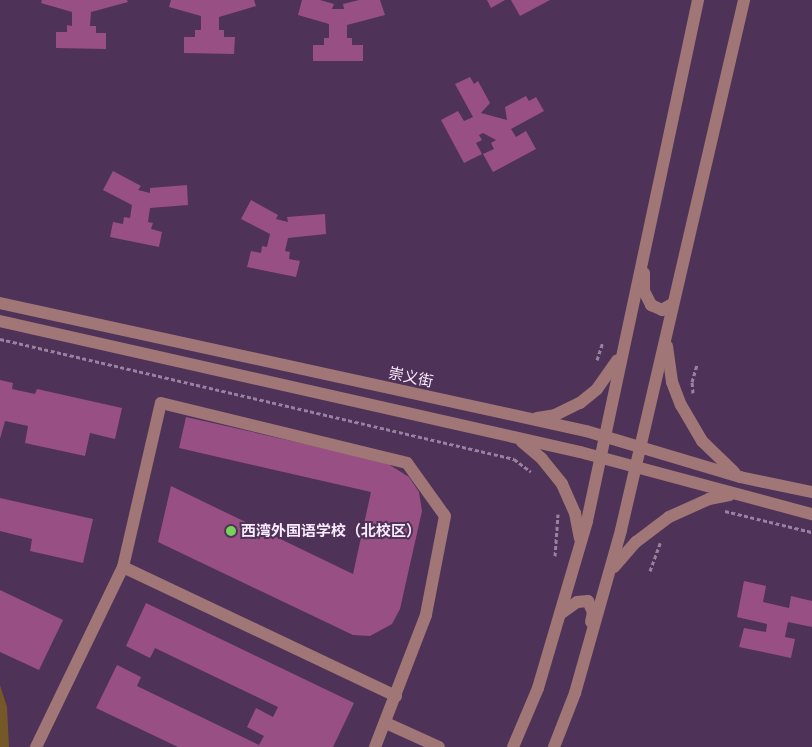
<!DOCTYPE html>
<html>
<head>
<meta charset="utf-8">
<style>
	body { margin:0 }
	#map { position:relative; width:812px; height:747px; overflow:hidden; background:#4f3257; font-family:"Source Serif 4","Noto Sans SC",serif }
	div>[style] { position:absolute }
	.green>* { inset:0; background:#745827 }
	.building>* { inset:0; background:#984f84 }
	.path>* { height:3px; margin-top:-1.5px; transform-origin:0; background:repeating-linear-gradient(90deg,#99829f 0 4px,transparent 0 6.5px) }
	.minor>* { height:12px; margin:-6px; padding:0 6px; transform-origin:6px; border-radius:6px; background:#a07676 }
	.dots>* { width:14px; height:14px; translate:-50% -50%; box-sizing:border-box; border:2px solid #4f3257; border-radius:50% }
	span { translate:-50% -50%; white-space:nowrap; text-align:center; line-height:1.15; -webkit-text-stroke:4px #4f3257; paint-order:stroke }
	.street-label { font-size:15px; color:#f9ebfe }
	.poi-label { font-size:15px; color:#f9ebfe; font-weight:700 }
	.left { translate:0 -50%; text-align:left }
</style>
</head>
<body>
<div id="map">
	<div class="green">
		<div style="clip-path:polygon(0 685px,7px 707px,9px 747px,0 747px)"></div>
	</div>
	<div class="building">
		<div style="clip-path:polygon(42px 0,127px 0,128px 2px,91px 12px,90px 26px,96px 26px,96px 33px,106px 33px,106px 49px,56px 48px,56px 32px,67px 32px,67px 25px,72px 26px,72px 12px,41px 3px)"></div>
		<div style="clip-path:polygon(171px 0,254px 0,256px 6px,219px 17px,219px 30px,224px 30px,224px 37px,235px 37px,234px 54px,184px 53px,184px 37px,195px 37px,195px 30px,201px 30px,201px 16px,169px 7px)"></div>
		<div style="clip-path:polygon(302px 0,320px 0,334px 4px,332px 9px,344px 9px,343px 4px,359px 0,380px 0,385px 15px,347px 25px,347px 38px,352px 38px,352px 45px,363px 45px,363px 61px,313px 61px,313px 45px,324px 45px,324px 38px,329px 38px,329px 24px,298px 15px)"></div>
		<div style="clip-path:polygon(487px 0,505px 0,491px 8px)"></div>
		<div style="clip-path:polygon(511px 0,550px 0,520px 16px)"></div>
		<div style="clip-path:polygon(470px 77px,474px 84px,478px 81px,490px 103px,481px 113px,507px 120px,505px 107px,526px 96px,529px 101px,536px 97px,544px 111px,511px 129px,516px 137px,526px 131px,536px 149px,493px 172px,483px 154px,494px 149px,491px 143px,496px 140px,483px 133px,479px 135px,482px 140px,476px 143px,482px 154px,464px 163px,441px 120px,458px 111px,464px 121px,473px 117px,455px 84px)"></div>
		<div style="clip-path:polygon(113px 171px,141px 186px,138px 190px,150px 193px,150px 188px,187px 185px,188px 205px,150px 208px,148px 222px,153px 223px,151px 229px,162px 232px,159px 247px,110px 237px,113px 222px,123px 224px,124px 217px,130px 218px,132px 205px,103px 190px)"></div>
		<div style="clip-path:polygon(251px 200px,278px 215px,276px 219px,288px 222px,287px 217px,325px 214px,326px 234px,288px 238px,285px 251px,290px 252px,289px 259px,300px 261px,296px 277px,247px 267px,251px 251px,261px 253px,262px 246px,267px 247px,270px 234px,241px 219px)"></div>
		<div style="clip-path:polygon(0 380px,13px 383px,12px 389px,35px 394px,37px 389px,122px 408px,115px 439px,90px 433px,85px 456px,25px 443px,28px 426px,5px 421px,0 439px)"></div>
		<div style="clip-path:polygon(186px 417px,385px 462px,409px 477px,419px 492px,422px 511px,400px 609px,392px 624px,370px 636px,353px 635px,158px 542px,171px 486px,353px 574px,371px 492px,179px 448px)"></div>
		<div style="clip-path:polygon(0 498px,93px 519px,83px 563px,30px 551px,32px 539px,0 531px)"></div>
		<div style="clip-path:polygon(744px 581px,766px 586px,763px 602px,789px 608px,791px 596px,812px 601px,812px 627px,788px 622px,785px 637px,795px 639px,791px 658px,739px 647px,744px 628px,766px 632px,767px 624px,737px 617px)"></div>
		<div style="clip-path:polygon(0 590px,63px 620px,39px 670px,0 652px)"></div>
		<div style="clip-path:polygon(146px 603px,354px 703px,333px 747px,178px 747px,96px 708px,117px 665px,141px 677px,137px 686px,259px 745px,264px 736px,247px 727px,256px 708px,273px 717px,278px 707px,155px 648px,150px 658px,126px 646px)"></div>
	</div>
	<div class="path">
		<div style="left:0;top:339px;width:528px;rotate:13.14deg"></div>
		<div style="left:514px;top:459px;width:21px;rotate:37deg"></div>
		<div style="left:597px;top:360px;width:19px;rotate:-72deg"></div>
		<div style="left:693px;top:393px;width:11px;rotate:-95deg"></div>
		<div style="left:692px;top:382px;width:19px;rotate:-74deg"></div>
		<div style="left:725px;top:511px;width:89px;rotate:13.6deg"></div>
		<div style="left:555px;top:556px;width:42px;rotate:-85.9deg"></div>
		<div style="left:650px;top:571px;width:30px;rotate:-70deg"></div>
	</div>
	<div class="minor">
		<div style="left:644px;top:273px;width:18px;rotate:90deg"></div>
		<div style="left:644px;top:291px;width:16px;rotate:63deg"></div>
		<div style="left:651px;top:305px;width:12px;rotate:24deg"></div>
		<div style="left:662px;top:310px;width:12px;rotate:-31deg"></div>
		<div style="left:0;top:303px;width:600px;rotate:12.32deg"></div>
		<div style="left:586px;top:431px;width:161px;rotate:16.6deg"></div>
		<div style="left:740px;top:477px;width:74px;rotate:11.8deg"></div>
		<div style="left:0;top:321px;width:595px;rotate:12.73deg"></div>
		<div style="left:580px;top:452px;width:240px;rotate:15deg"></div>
		<div style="left:667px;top:346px;width:36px;rotate:82deg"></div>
		<div style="left:672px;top:382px;width:25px;rotate:69deg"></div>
		<div style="left:681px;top:405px;width:42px;rotate:59.7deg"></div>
		<div style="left:702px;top:441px;width:45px;rotate:44.1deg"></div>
		<div style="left:537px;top:418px;width:18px;rotate:-9deg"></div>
		<div style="left:555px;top:415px;width:28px;rotate:-26deg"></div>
		<div style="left:580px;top:403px;width:22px;rotate:-39deg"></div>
		<div style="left:597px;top:389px;width:35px;rotate:-55deg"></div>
		<div style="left:522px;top:442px;width:26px;rotate:40deg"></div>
		<div style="left:542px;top:459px;width:32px;rotate:51deg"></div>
		<div style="left:562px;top:484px;width:32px;rotate:66deg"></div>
		<div style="left:575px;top:513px;width:26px;rotate:79deg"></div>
		<div style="left:123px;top:567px;width:302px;rotate:25.3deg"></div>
		<div style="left:614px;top:567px;width:33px;rotate:-49deg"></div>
		<div style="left:636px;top:542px;width:41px;rotate:-37.1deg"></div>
		<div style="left:669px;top:517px;width:44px;rotate:-24.2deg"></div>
		<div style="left:709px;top:499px;width:21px;rotate:-11deg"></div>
		<div style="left:560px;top:614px;width:21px;rotate:-35deg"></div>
		<div style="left:577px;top:602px;width:11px;rotate:-5deg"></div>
		<div style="left:588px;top:601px;width:12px;rotate:66deg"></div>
		<div style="left:593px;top:612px;width:10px;rotate:101deg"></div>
		<div style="left:386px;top:723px;width:58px;rotate:24.4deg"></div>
		<div style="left:36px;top:747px;width:200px;rotate:-64.2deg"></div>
		<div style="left:123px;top:567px;width:168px;rotate:-77deg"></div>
		<div style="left:161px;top:403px;width:253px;rotate:13.7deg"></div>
		<div style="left:407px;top:463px;width:65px;rotate:54.4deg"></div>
		<div style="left:445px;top:516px;width:101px;rotate:100.9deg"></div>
		<div style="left:426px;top:615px;width:142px;rotate:111.1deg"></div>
		<div style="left:513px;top:747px;width:64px;rotate:-67deg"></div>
		<div style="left:538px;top:688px;width:174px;rotate:-73.6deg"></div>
		<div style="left:587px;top:521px;width:533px;rotate:-77.97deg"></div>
		<div style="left:554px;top:747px;width:58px;rotate:-68.7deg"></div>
		<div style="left:575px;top:693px;width:169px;rotate:-74.2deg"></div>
		<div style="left:621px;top:530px;width:544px;rotate:-76.93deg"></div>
	</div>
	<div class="dots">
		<div style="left:231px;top:531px;background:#78d158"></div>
	</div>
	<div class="street-label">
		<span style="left:411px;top:377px;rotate:12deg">崇义街</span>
	</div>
	<div class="poi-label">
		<span class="left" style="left:241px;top:531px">西湾外国语学校（北校区）</span>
	</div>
</div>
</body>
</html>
